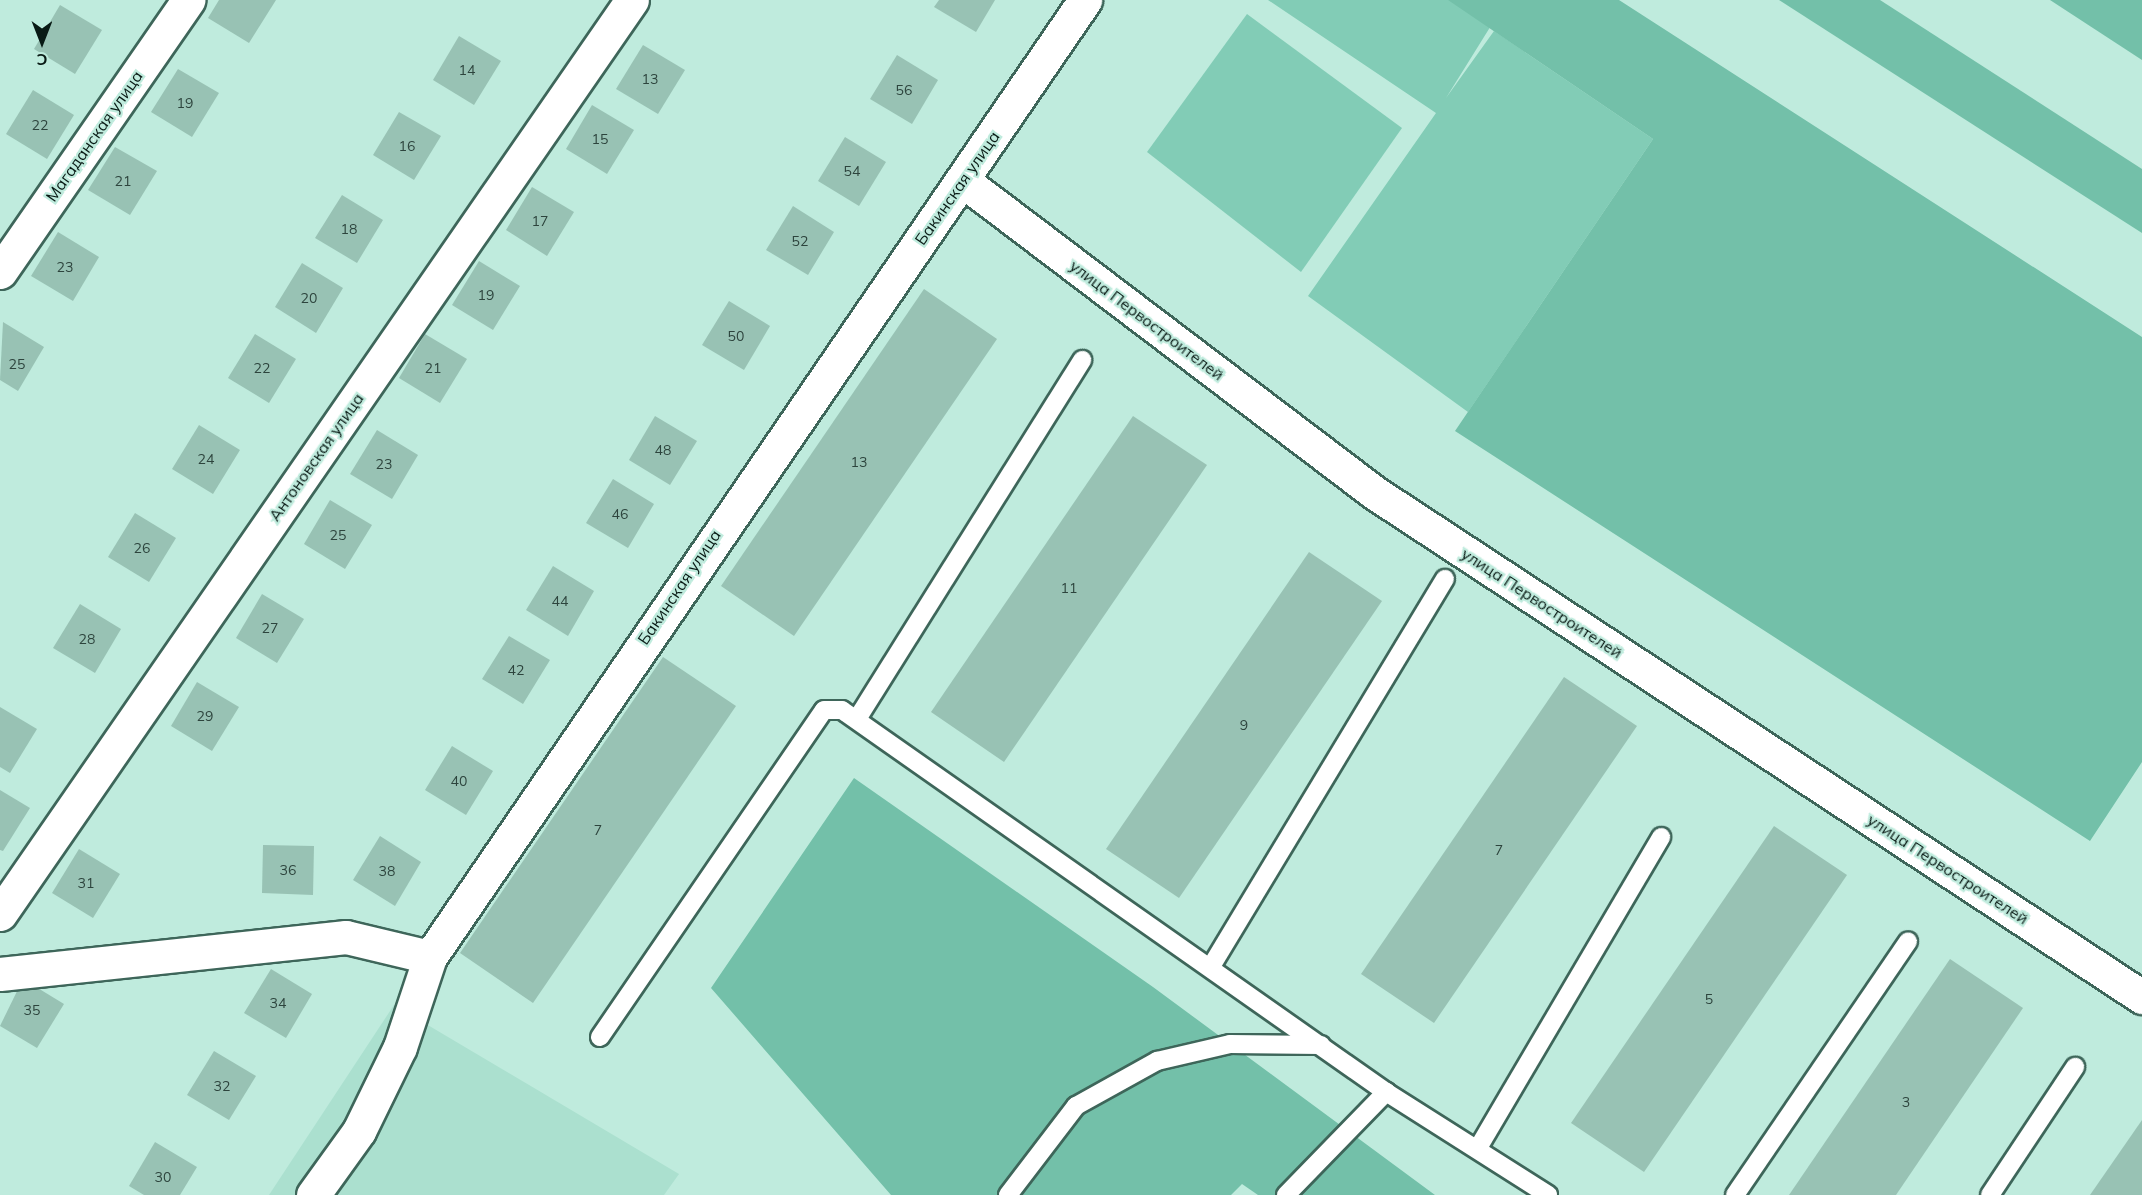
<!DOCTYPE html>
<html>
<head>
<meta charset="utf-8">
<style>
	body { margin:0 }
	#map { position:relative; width:2142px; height:1195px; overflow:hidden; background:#bfebdd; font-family:Mulish,sans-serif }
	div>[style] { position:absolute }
	.built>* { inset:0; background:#abe0cf }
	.green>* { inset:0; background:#82ccb6 }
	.forest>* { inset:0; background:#73c0a9 }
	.building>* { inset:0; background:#98c2b4 }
	.roads { filter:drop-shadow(2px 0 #3e665a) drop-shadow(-2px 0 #3e665a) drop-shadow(0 2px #3e665a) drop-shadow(0 -2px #3e665a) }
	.service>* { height:18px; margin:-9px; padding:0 9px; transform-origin:9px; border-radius:9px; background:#fff }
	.minor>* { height:33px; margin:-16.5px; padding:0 16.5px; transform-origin:16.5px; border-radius:16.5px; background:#fff }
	span { translate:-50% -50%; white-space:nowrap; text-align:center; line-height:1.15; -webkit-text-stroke:4.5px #bfebdd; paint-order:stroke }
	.number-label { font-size:14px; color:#2d443d }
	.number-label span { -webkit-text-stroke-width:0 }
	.street-label { font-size:16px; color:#091a15 }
	.north { position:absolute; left:12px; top:12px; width:60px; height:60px; -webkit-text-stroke:4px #bfebdd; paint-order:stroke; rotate:180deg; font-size:16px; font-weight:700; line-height:24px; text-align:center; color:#091a15 }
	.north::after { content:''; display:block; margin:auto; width:21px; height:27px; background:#091a15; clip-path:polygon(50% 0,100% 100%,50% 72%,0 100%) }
</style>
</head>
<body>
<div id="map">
	<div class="built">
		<div style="clip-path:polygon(394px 1005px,679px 1174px,664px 1195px,269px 1195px)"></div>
	</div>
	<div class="green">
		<div style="clip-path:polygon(1268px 0,1491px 0,1502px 8px,1446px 98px,1494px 31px,1653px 139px,1468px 412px,1308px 296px,1436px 113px)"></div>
		<div style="clip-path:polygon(1247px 14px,1402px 128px,1301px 272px,1147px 152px)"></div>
	</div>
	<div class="forest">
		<div style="clip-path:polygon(1448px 0,1619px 0,2142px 337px,2142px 762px,2090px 841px,1455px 431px,1653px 139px)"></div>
		<div style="clip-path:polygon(1779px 0,1880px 0,2142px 169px,2142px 233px)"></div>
		<div style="clip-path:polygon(2050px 0,2142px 0,2142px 60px)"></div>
		<div style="clip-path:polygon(854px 778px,1153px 987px,1435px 1195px,1258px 1195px,1242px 1184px,1231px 1195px,891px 1195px,711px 988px)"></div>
	</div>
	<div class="building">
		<div style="clip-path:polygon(219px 0,276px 0,249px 43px,208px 18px)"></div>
		<div style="clip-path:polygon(939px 0,995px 0,976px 32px,934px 7px)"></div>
		<div style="clip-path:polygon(60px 5px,102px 30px,75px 74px,34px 49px)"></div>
		<div style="clip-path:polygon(459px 36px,501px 61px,474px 105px,433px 80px)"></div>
		<div style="clip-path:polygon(643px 45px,685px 70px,658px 114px,616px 89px)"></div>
		<div style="clip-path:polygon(897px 55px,938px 80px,912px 124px,870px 99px)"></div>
		<div style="clip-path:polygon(178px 69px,219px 93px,192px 137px,151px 112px)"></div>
		<div style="clip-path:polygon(33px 90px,74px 115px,47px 159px,6px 134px)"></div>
		<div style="clip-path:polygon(592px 105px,634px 130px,607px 174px,566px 149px)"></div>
		<div style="clip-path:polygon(399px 112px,441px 136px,414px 180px,373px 155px)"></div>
		<div style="clip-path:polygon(845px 137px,886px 162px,859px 206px,818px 181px)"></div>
		<div style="clip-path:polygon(115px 147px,157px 171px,130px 215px,88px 190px)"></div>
		<div style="clip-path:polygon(532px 187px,574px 212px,547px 256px,506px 230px)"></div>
		<div style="clip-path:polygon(342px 195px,383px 220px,357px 263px,315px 238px)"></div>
		<div style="clip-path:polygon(793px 206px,834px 232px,808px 275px,766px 250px)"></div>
		<div style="clip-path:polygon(58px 232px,99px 257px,73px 301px,31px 276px)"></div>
		<div style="clip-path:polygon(479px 261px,520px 286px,493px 330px,452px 305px)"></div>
		<div style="clip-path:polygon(302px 263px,343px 288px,316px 333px,275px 307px)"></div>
		<div style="clip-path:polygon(924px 289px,997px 339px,794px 636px,721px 586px)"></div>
		<div style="clip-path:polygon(729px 301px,770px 326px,744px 370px,702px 345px)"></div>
		<div style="clip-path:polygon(3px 322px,44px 347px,18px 391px,0 380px)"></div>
		<div style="clip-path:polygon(255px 334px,296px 359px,269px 403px,228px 378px)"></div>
		<div style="clip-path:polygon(425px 334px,467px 359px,440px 403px,399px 378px)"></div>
		<div style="clip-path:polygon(655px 416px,697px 441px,670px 485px,629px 460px)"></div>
		<div style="clip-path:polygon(1133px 416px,1207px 465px,1004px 762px,931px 712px)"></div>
		<div style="clip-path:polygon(199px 425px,240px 450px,213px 494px,172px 469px)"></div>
		<div style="clip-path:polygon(377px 430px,418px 455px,392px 499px,350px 474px)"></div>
		<div style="clip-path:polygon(613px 479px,654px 504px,628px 548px,586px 523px)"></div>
		<div style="clip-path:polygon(330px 500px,372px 525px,345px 569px,304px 544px)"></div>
		<div style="clip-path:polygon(135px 513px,176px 538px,149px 582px,108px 557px)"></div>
		<div style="clip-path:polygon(1309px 552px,1382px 601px,1179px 898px,1106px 849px)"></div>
		<div style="clip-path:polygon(553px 566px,594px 591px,568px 636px,526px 610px)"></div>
		<div style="clip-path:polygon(262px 594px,304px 619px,277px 663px,236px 638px)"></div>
		<div style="clip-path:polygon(80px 604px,121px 629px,95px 673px,53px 648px)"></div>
		<div style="clip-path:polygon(509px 636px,550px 660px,523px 704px,482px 679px)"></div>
		<div style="clip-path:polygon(663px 657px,736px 706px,533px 1003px,460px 953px)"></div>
		<div style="clip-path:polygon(1564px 677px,1637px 726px,1434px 1023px,1361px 974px)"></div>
		<div style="clip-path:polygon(197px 682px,239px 707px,212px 751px,171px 726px)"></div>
		<div style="clip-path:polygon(0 707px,37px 729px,10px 773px,0 767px)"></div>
		<div style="clip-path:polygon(452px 746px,493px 771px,466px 815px,425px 790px)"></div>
		<div style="clip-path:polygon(0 790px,30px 808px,3px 851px,0 850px)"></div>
		<div style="clip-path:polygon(1774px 826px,1847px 875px,1644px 1172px,1571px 1123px)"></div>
		<div style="clip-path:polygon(380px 836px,421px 862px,395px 906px,353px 880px)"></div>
		<div style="clip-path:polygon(263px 845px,314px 846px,313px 895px,262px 893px)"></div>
		<div style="clip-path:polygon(79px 849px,120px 874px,93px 918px,52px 893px)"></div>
		<div style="clip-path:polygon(1950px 959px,2023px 1008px,1896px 1195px,1789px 1195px)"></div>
		<div style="clip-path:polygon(271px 969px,312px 994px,286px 1038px,244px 1013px)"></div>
		<div style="clip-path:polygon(23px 979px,64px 1004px,37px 1048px,0 1026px)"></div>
		<div style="clip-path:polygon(214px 1051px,256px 1076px,229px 1120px,187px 1095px)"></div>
		<div style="clip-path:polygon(2142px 1120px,2142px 1195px,2090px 1195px)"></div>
		<div style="clip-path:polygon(155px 1142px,197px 1167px,180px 1195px,144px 1195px,129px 1186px)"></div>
	</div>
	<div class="roads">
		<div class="service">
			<div style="left:857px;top:719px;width:424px;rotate:-57.9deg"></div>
			<div style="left:1212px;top:965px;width:451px;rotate:-58.9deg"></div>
			<div style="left:600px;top:1037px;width:396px;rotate:-55.6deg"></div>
			<div style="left:824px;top:710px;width:18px"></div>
			<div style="left:842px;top:710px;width:665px;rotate:35.08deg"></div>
			<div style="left:1386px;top:1092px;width:192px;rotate:32.4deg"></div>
			<div style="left:1478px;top:1148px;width:361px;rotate:-59.5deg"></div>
			<div style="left:1008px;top:1195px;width:112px;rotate:-52.6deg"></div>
			<div style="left:1076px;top:1106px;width:93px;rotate:-29.1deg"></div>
			<div style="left:1157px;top:1061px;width:75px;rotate:-13.1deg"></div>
			<div style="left:1230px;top:1044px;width:91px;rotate:0.6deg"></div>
			<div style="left:1286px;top:1195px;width:144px;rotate:-45.8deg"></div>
			<div style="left:1735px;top:1195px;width:307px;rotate:-55.7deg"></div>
			<div style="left:1990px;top:1195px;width:154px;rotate:-56.4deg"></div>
		</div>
		<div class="minor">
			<div style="left:962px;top:180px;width:518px;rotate:37.16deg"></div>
			<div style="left:1375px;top:493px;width:918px;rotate:33.31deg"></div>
			<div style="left:0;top:272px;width:331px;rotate:-55.3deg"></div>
			<div style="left:0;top:914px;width:1111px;rotate:-55.34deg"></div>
			<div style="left:0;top:974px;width:348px;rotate:-6.1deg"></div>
			<div style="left:346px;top:937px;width:86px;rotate:13.4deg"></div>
			<div style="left:313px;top:1195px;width:79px;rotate:-54.3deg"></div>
			<div style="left:359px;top:1131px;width:93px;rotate:-64deg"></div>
			<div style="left:400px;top:1047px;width:95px;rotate:-71.6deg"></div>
			<div style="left:430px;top:957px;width:1160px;rotate:-55.61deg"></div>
		</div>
	</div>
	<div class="number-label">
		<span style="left:467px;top:70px">14</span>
		<span style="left:650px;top:79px">13</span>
		<span style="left:904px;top:90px">56</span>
		<span style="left:185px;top:103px">19</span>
		<span style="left:40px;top:125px">22</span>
		<span style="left:600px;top:139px">15</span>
		<span style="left:407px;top:146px">16</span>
		<span style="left:852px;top:171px">54</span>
		<span style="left:123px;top:181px">21</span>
		<span style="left:540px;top:221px">17</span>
		<span style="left:349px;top:229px">18</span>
		<span style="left:800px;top:241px">52</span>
		<span style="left:65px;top:267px">23</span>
		<span style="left:486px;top:295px">19</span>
		<span style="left:309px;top:298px">20</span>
		<span style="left:736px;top:336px">50</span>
		<span style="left:17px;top:364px">25</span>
		<span style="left:262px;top:368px">22</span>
		<span style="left:433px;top:368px">21</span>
		<span style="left:663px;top:450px">48</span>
		<span style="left:206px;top:459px">24</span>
		<span style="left:859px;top:462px">13</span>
		<span style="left:384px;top:464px">23</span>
		<span style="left:620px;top:514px">46</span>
		<span style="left:338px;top:535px">25</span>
		<span style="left:142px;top:548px">26</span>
		<span style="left:1069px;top:588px">11</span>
		<span style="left:560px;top:601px">44</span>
		<span style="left:270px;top:628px">27</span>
		<span style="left:87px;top:639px">28</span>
		<span style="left:516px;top:670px">42</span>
		<span style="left:205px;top:716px">29</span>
		<span style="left:1244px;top:725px">9</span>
		<span style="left:459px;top:781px">40</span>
		<span style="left:598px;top:830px">7</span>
		<span style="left:1499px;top:850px">7</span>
		<span style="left:288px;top:870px">36</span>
		<span style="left:387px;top:871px">38</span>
		<span style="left:86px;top:883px">31</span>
		<span style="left:1709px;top:999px">5</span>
		<span style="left:278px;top:1003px">34</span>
		<span style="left:32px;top:1010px">35</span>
		<span style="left:222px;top:1086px">32</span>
		<span style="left:1906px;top:1102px">3</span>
		<span style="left:163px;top:1177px">30</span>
	</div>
	<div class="street-label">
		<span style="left:94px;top:136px;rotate:-55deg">Магаданская улица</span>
		<span style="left:957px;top:188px;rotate:-55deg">Бакинская улица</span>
		<span style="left:1147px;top:320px;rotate:37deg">улица Первостроителей</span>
		<span style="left:316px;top:457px;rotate:-55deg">Антоновская улица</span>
		<span style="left:679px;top:587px;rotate:-56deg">Бакинская улица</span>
		<span style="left:1542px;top:603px;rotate:33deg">улица Первостроителей</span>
		<span style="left:1948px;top:869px;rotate:33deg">улица Первостроителей</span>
	</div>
	<div class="north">С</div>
</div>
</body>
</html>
